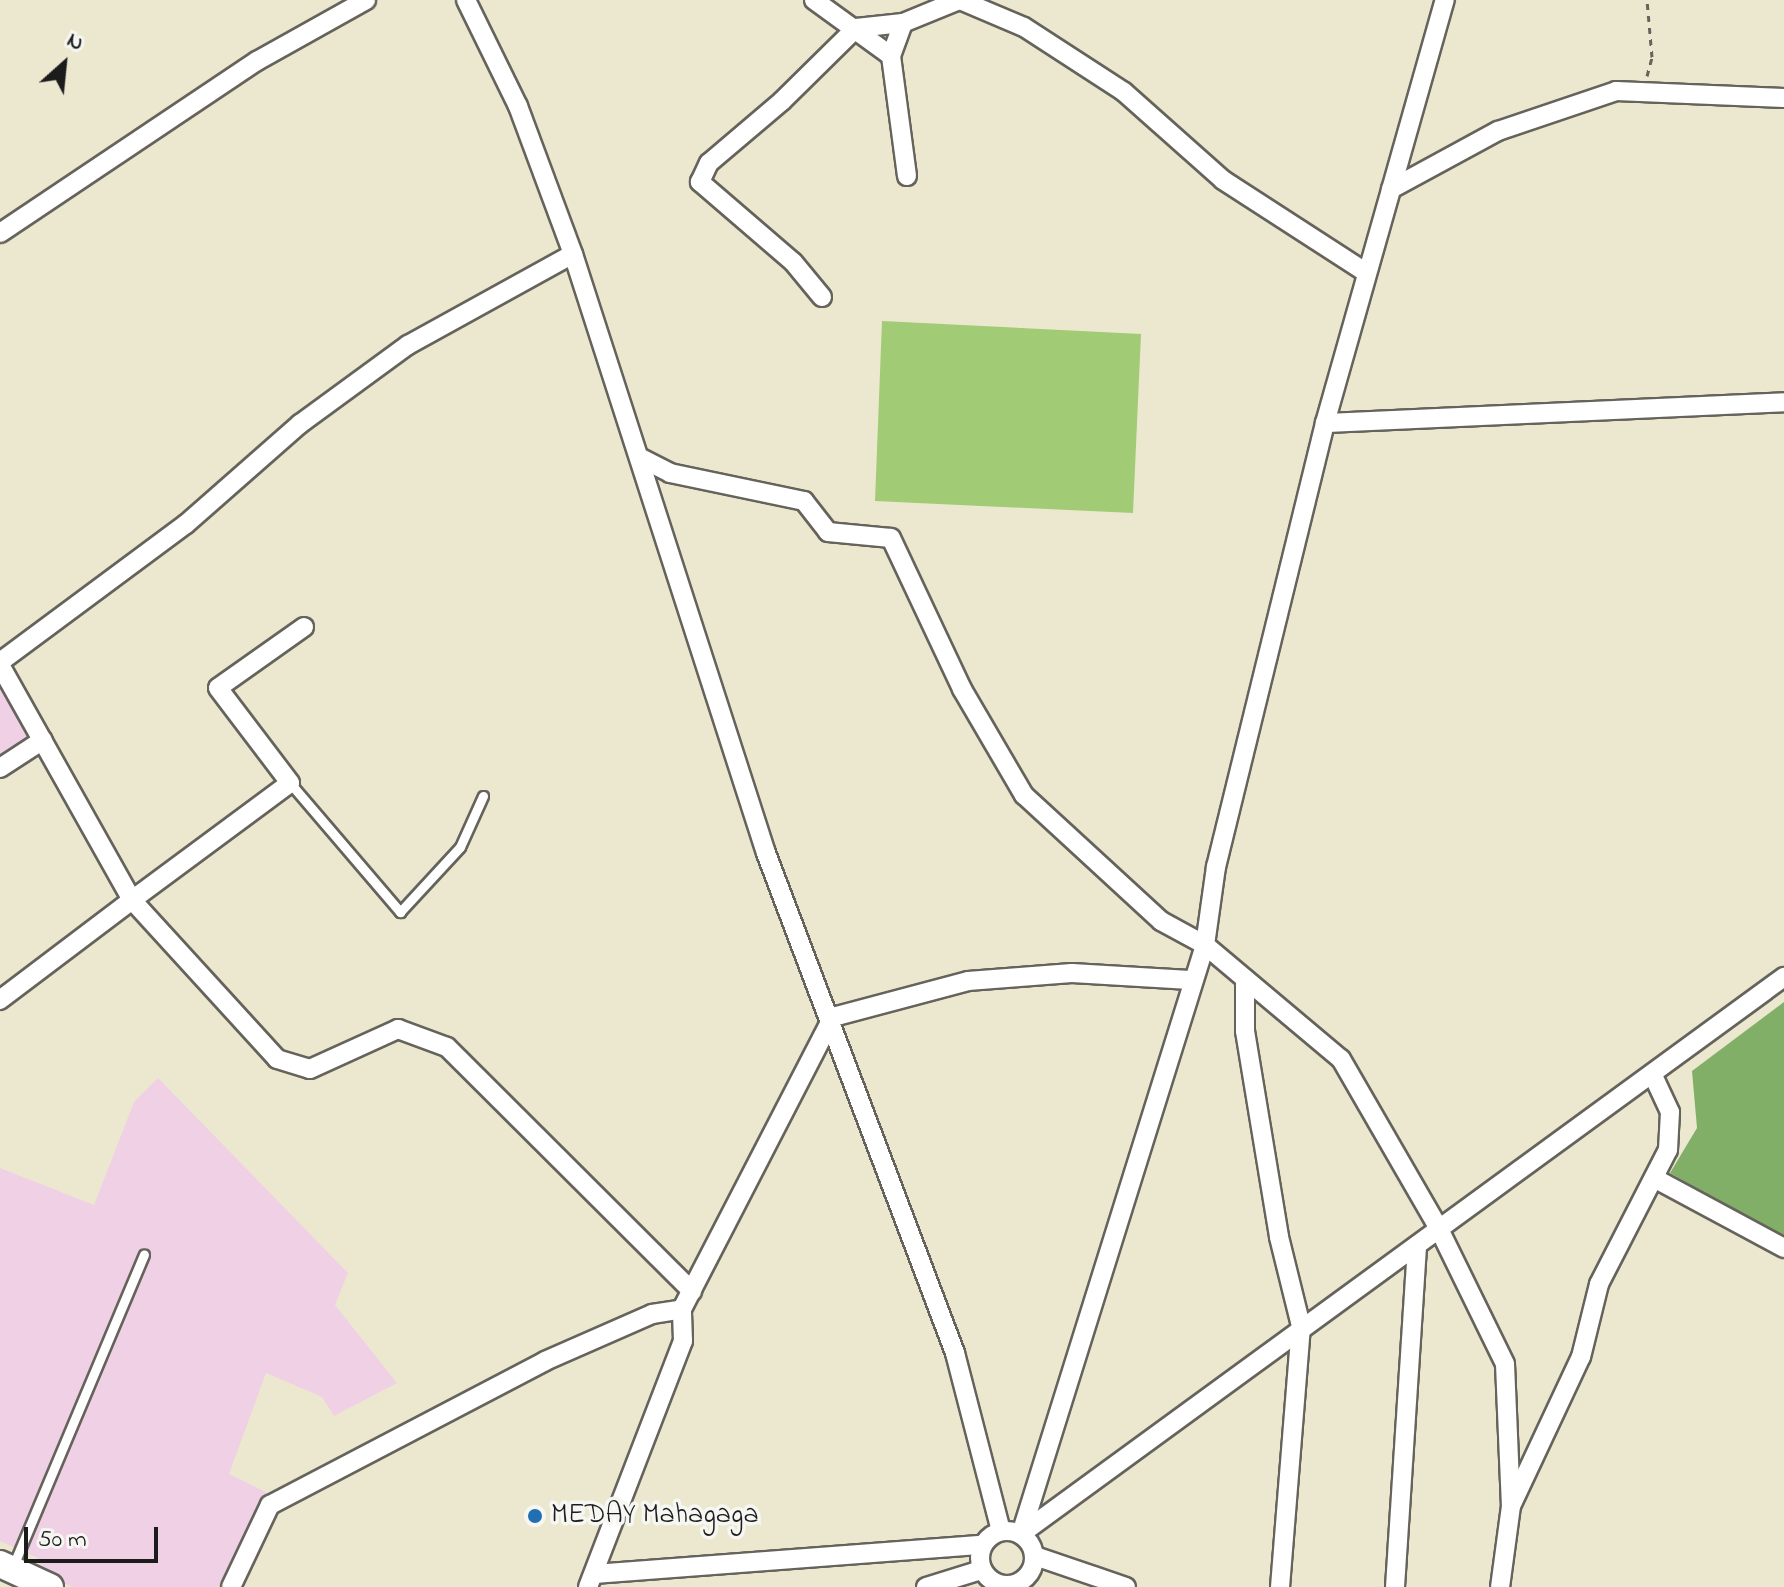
<!DOCTYPE html>
<html>
<head>
<meta charset="utf-8">
<style>
	body { margin:0 }
	#map { position:relative; width:1784px; height:1587px; overflow:hidden; background:#ece8cf; font-family:"Indie Flower",sans-serif }
	div>[style] { position:absolute }
	.built>* { inset:0; background:#f0d0e4 }
	.green>* { inset:0; background:#a2cb76 }
	.forest>* { inset:0; background:#81af67 }
	.path>* { height:3px; margin-top:-1.5px; transform-origin:0; background:repeating-linear-gradient(90deg,#65635b 0 6px,transparent 0 12px) }
	.roads { filter:drop-shadow(2px 0 #65635b) drop-shadow(-2px 0 #65635b) drop-shadow(0 2px #65635b) drop-shadow(0 -2px #65635b) }
	.lane>* { height:9px; margin:-4.5px; padding:0 4.5px; transform-origin:4.5px; border-radius:4.5px; background:#fff }
	.street>* { height:18px; margin:-9px; padding:0 9px; transform-origin:9px; border-radius:9px; background:#fff }
	.street>.ring { margin:-9px; padding:0; box-sizing:content-box; background:none; border:18px solid #fff; border-radius:50% }
	.secondary>* { height:26px; margin:-13px; padding:0 13px; transform-origin:13px; border-radius:13px; background:#fff }
	.dots>* { width:22px; height:22px; translate:-50% -50%; box-sizing:border-box; border:4px solid #f6f6f2; border-radius:50% }
	span { translate:-50% -50%; white-space:nowrap; text-align:center; line-height:1.15; -webkit-text-stroke:7px #f6f6f2; paint-order:stroke }
	.poi-label { font-size:28px; color:#1c1c1c }
	.left { translate:0 -50%; text-align:left }
	.north { position:absolute; left:24px; top:24px; width:80px; height:80px; -webkit-text-stroke:6px #f6f6f2; paint-order:stroke; rotate:27deg; font-size:22px; font-weight:700; line-height:32px; text-align:center; color:#1c1c1c }
	.north::after { content:''; display:block; margin:auto; width:28px; height:36px; background:#1c1c1c; clip-path:polygon(50% 0,100% 100%,50% 72%,0 100%) }
	.scale { position:absolute; left:24px; top:1527px; width:134px; height:36px; box-sizing:border-box; border:4px solid #1c1c1c; border-top:0; padding-left:10px; font-size:24px; line-height:28px; white-space:nowrap; color:#1c1c1c; -webkit-text-stroke:6px #f6f6f2; paint-order:stroke }
</style>
</head>
<body>
<div id="map">
	<div class="built">
		<div style="clip-path:polygon(0 683px,35px 734px,0 758px)"></div>
		<div style="clip-path:polygon(158px 1078px,348px 1273px,335px 1305px,397px 1383px,334px 1416px,322px 1397px,266px 1373px,229px 1474px,266px 1492px,218px 1587px,72px 1587px,34px 1568px,38px 1558px,0 1541px,0 1168px,94px 1205px,134px 1102px)"></div>
	</div>
	<div class="green">
		<div style="clip-path:polygon(882px 321px,1141px 334px,1133px 513px,875px 501px)"></div>
	</div>
	<div class="forest">
		<div style="clip-path:polygon(1784px 1002px,1784px 1238px,1670px 1173px,1697px 1128px,1692px 1071px)"></div>
	</div>
	<div class="path">
		<div style="left:1647px;top:76px;width:20px;rotate:-75deg"></div>
		<div style="left:1652px;top:57px;width:57px;rotate:-95deg"></div>
	</div>
	<div class="roads">
		<div class="lane">
			<div style="left:290px;top:783px;width:170px;rotate:49.5deg"></div>
			<div style="left:400px;top:912px;width:88px;rotate:-47.3deg"></div>
			<div style="left:460px;top:847px;width:56px;rotate:-65.7deg"></div>
			<div style="left:13px;top:1566px;width:338px;rotate:-67.2deg"></div>
		</div>
		<div class="street">
			<div style="left:466px;top:0;width:118px;rotate:63.9deg"></div>
			<div style="left:518px;top:106px;width:158px;rotate:69.6deg"></div>
			<div style="left:573px;top:254px;width:629px;rotate:72.14deg"></div>
			<div style="left:766px;top:853px;width:535px;rotate:69.29deg"></div>
			<div style="left:955px;top:1353px;width:184px;rotate:75.5deg"></div>
			<div style="left:814px;top:0;width:95px;rotate:36deg"></div>
			<div style="left:960px;top:0;width:69px;rotate:22.9deg"></div>
			<div style="left:1024px;top:27px;width:119px;rotate:33deg"></div>
			<div style="left:1124px;top:92px;width:132px;rotate:41.6deg"></div>
			<div style="left:1223px;top:180px;width:171px;rotate:32.9deg"></div>
			<div style="left:907px;top:176px;width:121px;rotate:-97.6deg"></div>
			<div style="left:891px;top:56px;width:35px;rotate:-70deg"></div>
			<div style="left:903px;top:23px;width:61px;rotate:-22.3deg"></div>
			<div style="left:1391px;top:189px;width:122px;rotate:-28.5deg"></div>
			<div style="left:1498px;top:131px;width:125px;rotate:-18.7deg"></div>
			<div style="left:1616px;top:91px;width:168px;rotate:2.4deg"></div>
			<div style="left:0;top:233px;width:309px;rotate:-33.8deg"></div>
			<div style="left:257px;top:61px;width:125px;rotate:-29.2deg"></div>
			<div style="left:822px;top:297px;width:45px;rotate:-129.6deg"></div>
			<div style="left:793px;top:262px;width:123px;rotate:-139.3deg"></div>
			<div style="left:700px;top:182px;width:21px;rotate:-65deg"></div>
			<div style="left:709px;top:163px;width:96px;rotate:-40.3deg"></div>
			<div style="left:782px;top:101px;width:104px;rotate:-44.6deg"></div>
			<div style="left:856px;top:28px;width:47px;rotate:-6.1deg"></div>
			<div style="left:1325px;top:423px;width:459px;rotate:-2.6deg"></div>
			<div style="left:641px;top:458px;width:33px;rotate:27deg"></div>
			<div style="left:670px;top:473px;width:137px;rotate:11.8deg"></div>
			<div style="left:804px;top:501px;width:39px;rotate:52deg"></div>
			<div style="left:828px;top:532px;width:63px;rotate:5.4deg"></div>
			<div style="left:891px;top:538px;width:167px;rotate:64.8deg"></div>
			<div style="left:962px;top:689px;width:123px;rotate:59.7deg"></div>
			<div style="left:1024px;top:795px;width:186px;rotate:42.6deg"></div>
			<div style="left:1161px;top:921px;width:50px;rotate:28.6deg"></div>
			<div style="left:1205px;top:945px;width:177px;rotate:40deg"></div>
			<div style="left:1341px;top:1059px;width:196px;rotate:60deg"></div>
			<div style="left:1439px;top:1229px;width:150px;rotate:63.9deg"></div>
			<div style="left:1505px;top:1364px;width:142px;rotate:87.6deg"></div>
			<div style="left:1511px;top:1506px;width:82px;rotate:97.7deg"></div>
			<div style="left:304px;top:627px;width:105px;rotate:144.7deg"></div>
			<div style="left:218px;top:688px;width:119px;rotate:52.8deg"></div>
			<div style="left:290px;top:783px;width:197px;rotate:143.5deg"></div>
			<div style="left:132px;top:900px;width:215px;rotate:47.6deg"></div>
			<div style="left:277px;top:1059px;width:34px;rotate:17deg"></div>
			<div style="left:310px;top:1069px;width:97px;rotate:-24.4deg"></div>
			<div style="left:398px;top:1029px;width:52px;rotate:20.2deg"></div>
			<div style="left:447px;top:1047px;width:346px;rotate:44.9deg"></div>
			<div style="left:0;top:662px;width:232px;rotate:-36.6deg"></div>
			<div style="left:186px;top:524px;width:152px;rotate:-41.3deg"></div>
			<div style="left:300px;top:424px;width:134px;rotate:-36.2deg"></div>
			<div style="left:408px;top:345px;width:188px;rotate:-28.9deg"></div>
			<div style="left:0;top:665px;width:270px;rotate:60.7deg"></div>
			<div style="left:132px;top:900px;width:166px;rotate:142.9deg"></div>
			<div style="left:0;top:768px;width:51px;rotate:-33.1deg"></div>
			<div style="left:1245px;top:984px;width:47px;rotate:90deg"></div>
			<div style="left:1245px;top:1031px;width:209px;rotate:80.6deg"></div>
			<div style="left:1279px;top:1237px;width:92px;rotate:76.1deg"></div>
			<div style="left:1301px;top:1326px;width:262px;rotate:94.6deg"></div>
			<div style="left:1654px;top:1178px;width:148px;rotate:28.3deg"></div>
			<div style="left:1512px;top:1504px;width:162px;rotate:-64.9deg"></div>
			<div style="left:1581px;top:1357px;width:75px;rotate:-76.1deg"></div>
			<div style="left:1599px;top:1284px;width:151px;rotate:-62.8deg"></div>
			<div style="left:1668px;top:1150px;width:38px;rotate:-87deg"></div>
			<div style="left:1670px;top:1112px;width:38px;rotate:-115deg"></div>
			<div class="ring" style="left:980px;top:1531px;width:36px;height:36px"></div>
			<div style="left:1021px;top:1534px;width:617px;rotate:-72.65deg"></div>
			<div style="left:1205px;top:945px;width:79px;rotate:-82deg"></div>
			<div style="left:1216px;top:867px;width:457px;rotate:-76.2deg"></div>
			<div style="left:1325px;top:423px;width:440px;rotate:-74.2deg"></div>
			<div style="left:1021px;top:1534px;width:945px;rotate:-36.13deg"></div>
			<div style="left:1035px;top:1556px;width:96px;rotate:18.8deg"></div>
			<div style="left:594px;top:1574px;width:389px;rotate:-4.3deg"></div>
			<div style="left:231px;top:1587px;width:91px;rotate:-64.6deg"></div>
			<div style="left:270px;top:1505px;width:310px;rotate:-27.6deg"></div>
			<div style="left:545px;top:1361px;width:117px;rotate:-23.7deg"></div>
			<div style="left:652px;top:1314px;width:30px;rotate:-9deg"></div>
			<div style="left:588px;top:1587px;width:264px;rotate:-68.9deg"></div>
			<div style="left:683px;top:1341px;width:32px;rotate:-92deg"></div>
			<div style="left:682px;top:1309px;width:329px;rotate:-62.7deg"></div>
			<div style="left:833px;top:1017px;width:140px;rotate:-14.9deg"></div>
			<div style="left:968px;top:981px;width:104px;rotate:-4.4deg"></div>
			<div style="left:1072px;top:973px;width:118px;rotate:3.4deg"></div>
			<div style="left:926px;top:1587px;width:58px;rotate:-17.2deg"></div>
			<div style="left:1395px;top:1587px;width:342px;rotate:-86.3deg"></div>
		</div>
		<div class="secondary">
			<div style="left:0;top:1564px;width:55px;rotate:24.7deg"></div>
		</div>
	</div>
	<div class="dots">
		<div style="left:535px;top:1516px;background:#1f6fb2"></div>
	</div>
	<div class="poi-label">
		<span class="left" style="left:551px;top:1516px">MEDAY Mahagaga</span>
	</div>
	<div class="north">N</div>
	<div class="scale">50 m</div>
</div>
</body>
</html>
